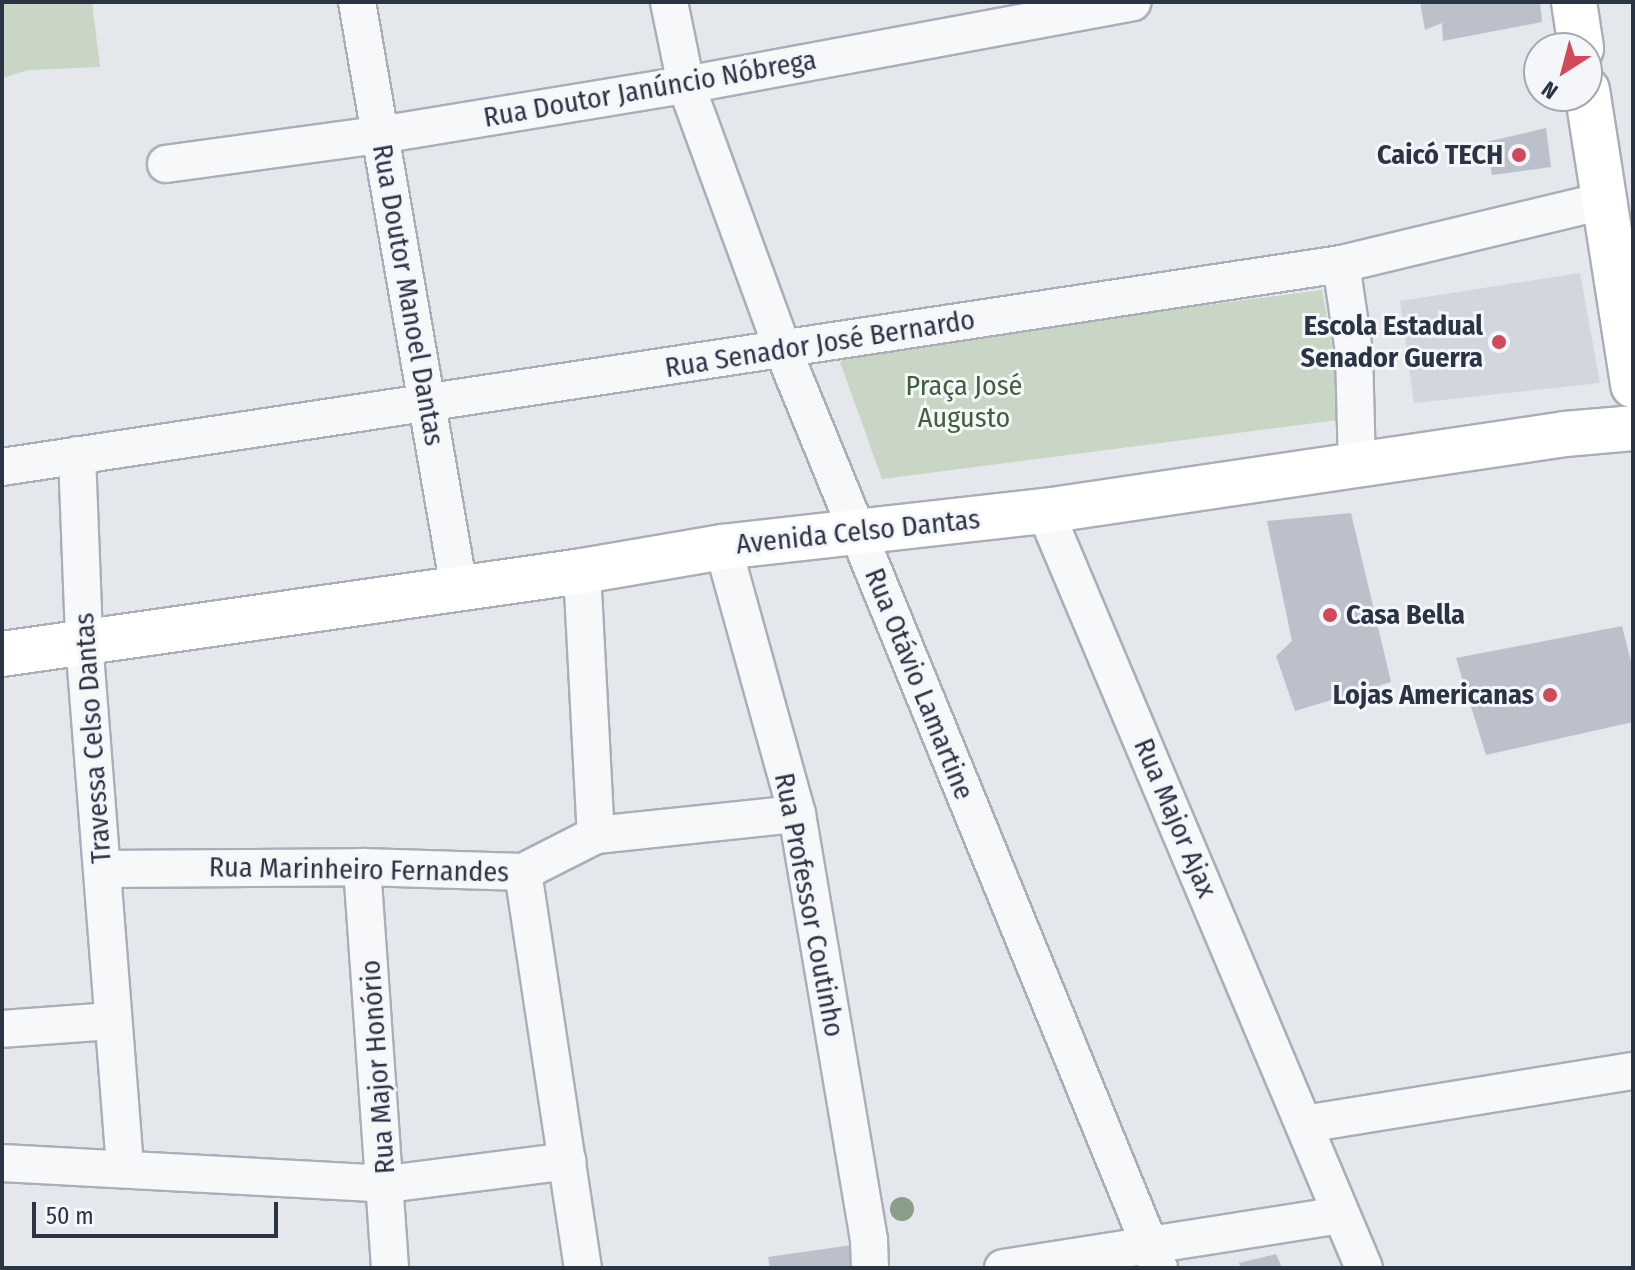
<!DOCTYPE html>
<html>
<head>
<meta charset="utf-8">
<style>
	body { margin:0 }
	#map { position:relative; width:1635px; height:1270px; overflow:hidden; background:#e4e7ec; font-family:"Fira Sans Condensed",sans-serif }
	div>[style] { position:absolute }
	.built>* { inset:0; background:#d2d6de }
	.green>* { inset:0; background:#c9d6c5 }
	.building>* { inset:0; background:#bbc0ca }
	.roads { filter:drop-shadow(2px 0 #a9aeb7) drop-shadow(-2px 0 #a9aeb7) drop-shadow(0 2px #a9aeb7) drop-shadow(0 -2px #a9aeb7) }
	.minor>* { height:36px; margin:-18px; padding:0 18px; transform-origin:18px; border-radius:18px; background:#f7f8fa }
	.major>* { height:44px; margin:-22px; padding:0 22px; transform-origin:22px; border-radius:22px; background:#fff }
	.trees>* { width:24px; height:24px; margin:-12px; border-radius:50%; background:#899d89 }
	.dots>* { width:22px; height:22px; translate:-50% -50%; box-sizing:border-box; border:4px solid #f4f6f9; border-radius:50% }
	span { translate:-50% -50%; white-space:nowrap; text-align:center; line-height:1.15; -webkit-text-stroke:6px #f4f6f9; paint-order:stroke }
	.street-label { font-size:28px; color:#2b3445 }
	.poi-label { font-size:28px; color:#2b3445; font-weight:700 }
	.right { translate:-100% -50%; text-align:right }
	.left { translate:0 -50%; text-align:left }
	.park-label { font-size:28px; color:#3f6138 }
	.frame { position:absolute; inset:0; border:4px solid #2b3445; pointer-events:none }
	.north { position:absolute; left:1523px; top:32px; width:80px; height:80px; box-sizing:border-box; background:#f4f6f9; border:2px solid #a4a8b1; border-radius:50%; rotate:216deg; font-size:22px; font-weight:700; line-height:32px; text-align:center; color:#2b3445 }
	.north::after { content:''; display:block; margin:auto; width:28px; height:36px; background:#d1495b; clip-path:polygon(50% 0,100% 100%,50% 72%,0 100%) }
	.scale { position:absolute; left:32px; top:1202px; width:246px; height:36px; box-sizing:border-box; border:4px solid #2b3445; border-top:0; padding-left:10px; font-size:24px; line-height:28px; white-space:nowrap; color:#2b3445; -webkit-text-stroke:6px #f4f6f9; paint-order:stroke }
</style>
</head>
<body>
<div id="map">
	<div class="built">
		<div style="clip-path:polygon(1580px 273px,1600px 383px,1414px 403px,1400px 301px)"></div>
	</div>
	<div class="green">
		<div style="clip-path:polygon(2px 2px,92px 2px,100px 67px,29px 70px,2px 78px)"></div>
		<div style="clip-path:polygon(1322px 290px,1345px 419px,882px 479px,840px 362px,854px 351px)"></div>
	</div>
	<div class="building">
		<div style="clip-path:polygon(1420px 2px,1540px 2px,1542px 22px,1443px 41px,1442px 23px,1425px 30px)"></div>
		<div style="clip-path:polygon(1546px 128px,1551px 167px,1492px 175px,1486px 142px)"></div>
		<div style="clip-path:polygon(1351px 513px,1391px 682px,1295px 711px,1276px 656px,1292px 641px,1267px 521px)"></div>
		<div style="clip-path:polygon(1622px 626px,1633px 669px,1633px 722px,1486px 755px,1456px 658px)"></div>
		<div style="clip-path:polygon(859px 1244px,862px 1268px,770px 1268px,768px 1257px)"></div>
		<div style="clip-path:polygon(1276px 1254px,1282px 1268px,1241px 1268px,1239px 1263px)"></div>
	</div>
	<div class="roads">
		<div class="minor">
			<div style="left:357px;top:2px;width:595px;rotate:80.13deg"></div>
			<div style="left:669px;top:2px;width:85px;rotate:78.4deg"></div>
			<div style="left:686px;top:85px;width:282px;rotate:69.9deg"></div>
			<div style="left:783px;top:350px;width:992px;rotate:67.73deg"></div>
			<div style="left:166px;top:164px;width:215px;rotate:-7.8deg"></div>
			<div style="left:379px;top:135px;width:311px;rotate:-9.3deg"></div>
			<div style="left:686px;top:85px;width:454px;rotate:-10.5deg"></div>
			<div style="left:1341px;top:264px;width:89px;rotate:81.6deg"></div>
			<div style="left:1354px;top:352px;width:113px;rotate:88.5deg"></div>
			<div style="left:77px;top:455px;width:186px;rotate:87.8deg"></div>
			<div style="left:84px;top:641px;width:528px;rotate:85.54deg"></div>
			<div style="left:2px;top:467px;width:1354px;rotate:-8.62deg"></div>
			<div style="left:1341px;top:264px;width:270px;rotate:-13.5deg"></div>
			<div style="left:1045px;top:511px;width:821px;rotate:67.15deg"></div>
			<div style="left:723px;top:547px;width:277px;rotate:74.5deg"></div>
			<div style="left:797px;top:814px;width:432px;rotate:80.4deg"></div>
			<div style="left:869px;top:1240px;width:28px;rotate:88deg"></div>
			<div style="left:582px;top:571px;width:264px;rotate:87deg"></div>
			<div style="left:362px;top:867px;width:402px;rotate:86deg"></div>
			<div style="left:103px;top:869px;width:259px;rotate:-0.4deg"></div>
			<div style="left:362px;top:867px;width:161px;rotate:1.8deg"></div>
			<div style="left:523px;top:872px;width:82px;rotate:-26.9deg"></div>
			<div style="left:596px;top:835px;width:202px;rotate:-6deg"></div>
			<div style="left:523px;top:872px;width:401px;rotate:81.4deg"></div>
			<div style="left:2px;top:1029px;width:109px;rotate:-4.2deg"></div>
			<div style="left:1305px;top:1124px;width:332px;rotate:-9.2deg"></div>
			<div style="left:2px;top:1163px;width:386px;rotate:3.1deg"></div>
			<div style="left:387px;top:1184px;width:182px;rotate:-7.2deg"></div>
			<div style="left:1003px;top:1268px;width:342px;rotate:-8.9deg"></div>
		</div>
		<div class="major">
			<div style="left:1574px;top:2px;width:47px;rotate:81.3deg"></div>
			<div style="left:1587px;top:90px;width:299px;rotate:81.1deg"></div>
			<div style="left:2px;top:654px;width:586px;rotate:-8.14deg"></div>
			<div style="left:582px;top:571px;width:143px;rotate:-9.7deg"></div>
			<div style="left:723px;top:547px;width:324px;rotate:-6.4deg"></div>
			<div style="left:1045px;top:511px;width:526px;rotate:-8.42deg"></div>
			<div style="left:1565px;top:434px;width:68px;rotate:-5deg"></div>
		</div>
	</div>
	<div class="trees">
		<div style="left:902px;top:1209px"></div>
	</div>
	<div class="dots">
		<div style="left:1519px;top:155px;background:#d1495b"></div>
		<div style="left:1499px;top:342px;background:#d1495b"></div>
		<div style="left:1330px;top:615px;background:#d1495b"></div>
		<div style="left:1550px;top:695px;background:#d1495b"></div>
	</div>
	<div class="street-label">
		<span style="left:650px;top:89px;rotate:-10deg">Rua Doutor Janúncio Nóbrega</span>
		<span style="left:408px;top:295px;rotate:80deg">Rua Doutor Manoel Dantas</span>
		<span style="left:820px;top:344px;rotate:-9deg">Rua Senador José Bernardo</span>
		<span style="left:858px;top:532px;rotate:-6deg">Avenida Celso Dantas</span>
		<span style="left:919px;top:684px;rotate:68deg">Rua Otávio Lamartine</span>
		<span style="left:93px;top:738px;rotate:-94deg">Travessa Celso Dantas</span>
		<span style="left:1175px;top:818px;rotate:67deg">Rua Major Ajax</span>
		<span style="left:359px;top:870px;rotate:1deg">Rua Marinheiro Fernandes</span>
		<span style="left:809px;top:905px;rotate:79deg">Rua Professor Coutinho</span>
		<span style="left:378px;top:1067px;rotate:-94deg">Rua Major Honório</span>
	</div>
	<div class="poi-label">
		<span class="right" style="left:1503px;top:155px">Caicó TECH</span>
		<span class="right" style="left:1483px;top:342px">Escola Estadual<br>Senador Guerra</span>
		<span class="left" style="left:1346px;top:615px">Casa Bella</span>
		<span class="right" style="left:1534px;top:695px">Lojas Americanas</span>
	</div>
	<div class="park-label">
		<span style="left:964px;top:402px">Praça José<br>Augusto</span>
	</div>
	<div class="frame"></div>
	<div class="north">N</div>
	<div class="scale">50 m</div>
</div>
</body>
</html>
